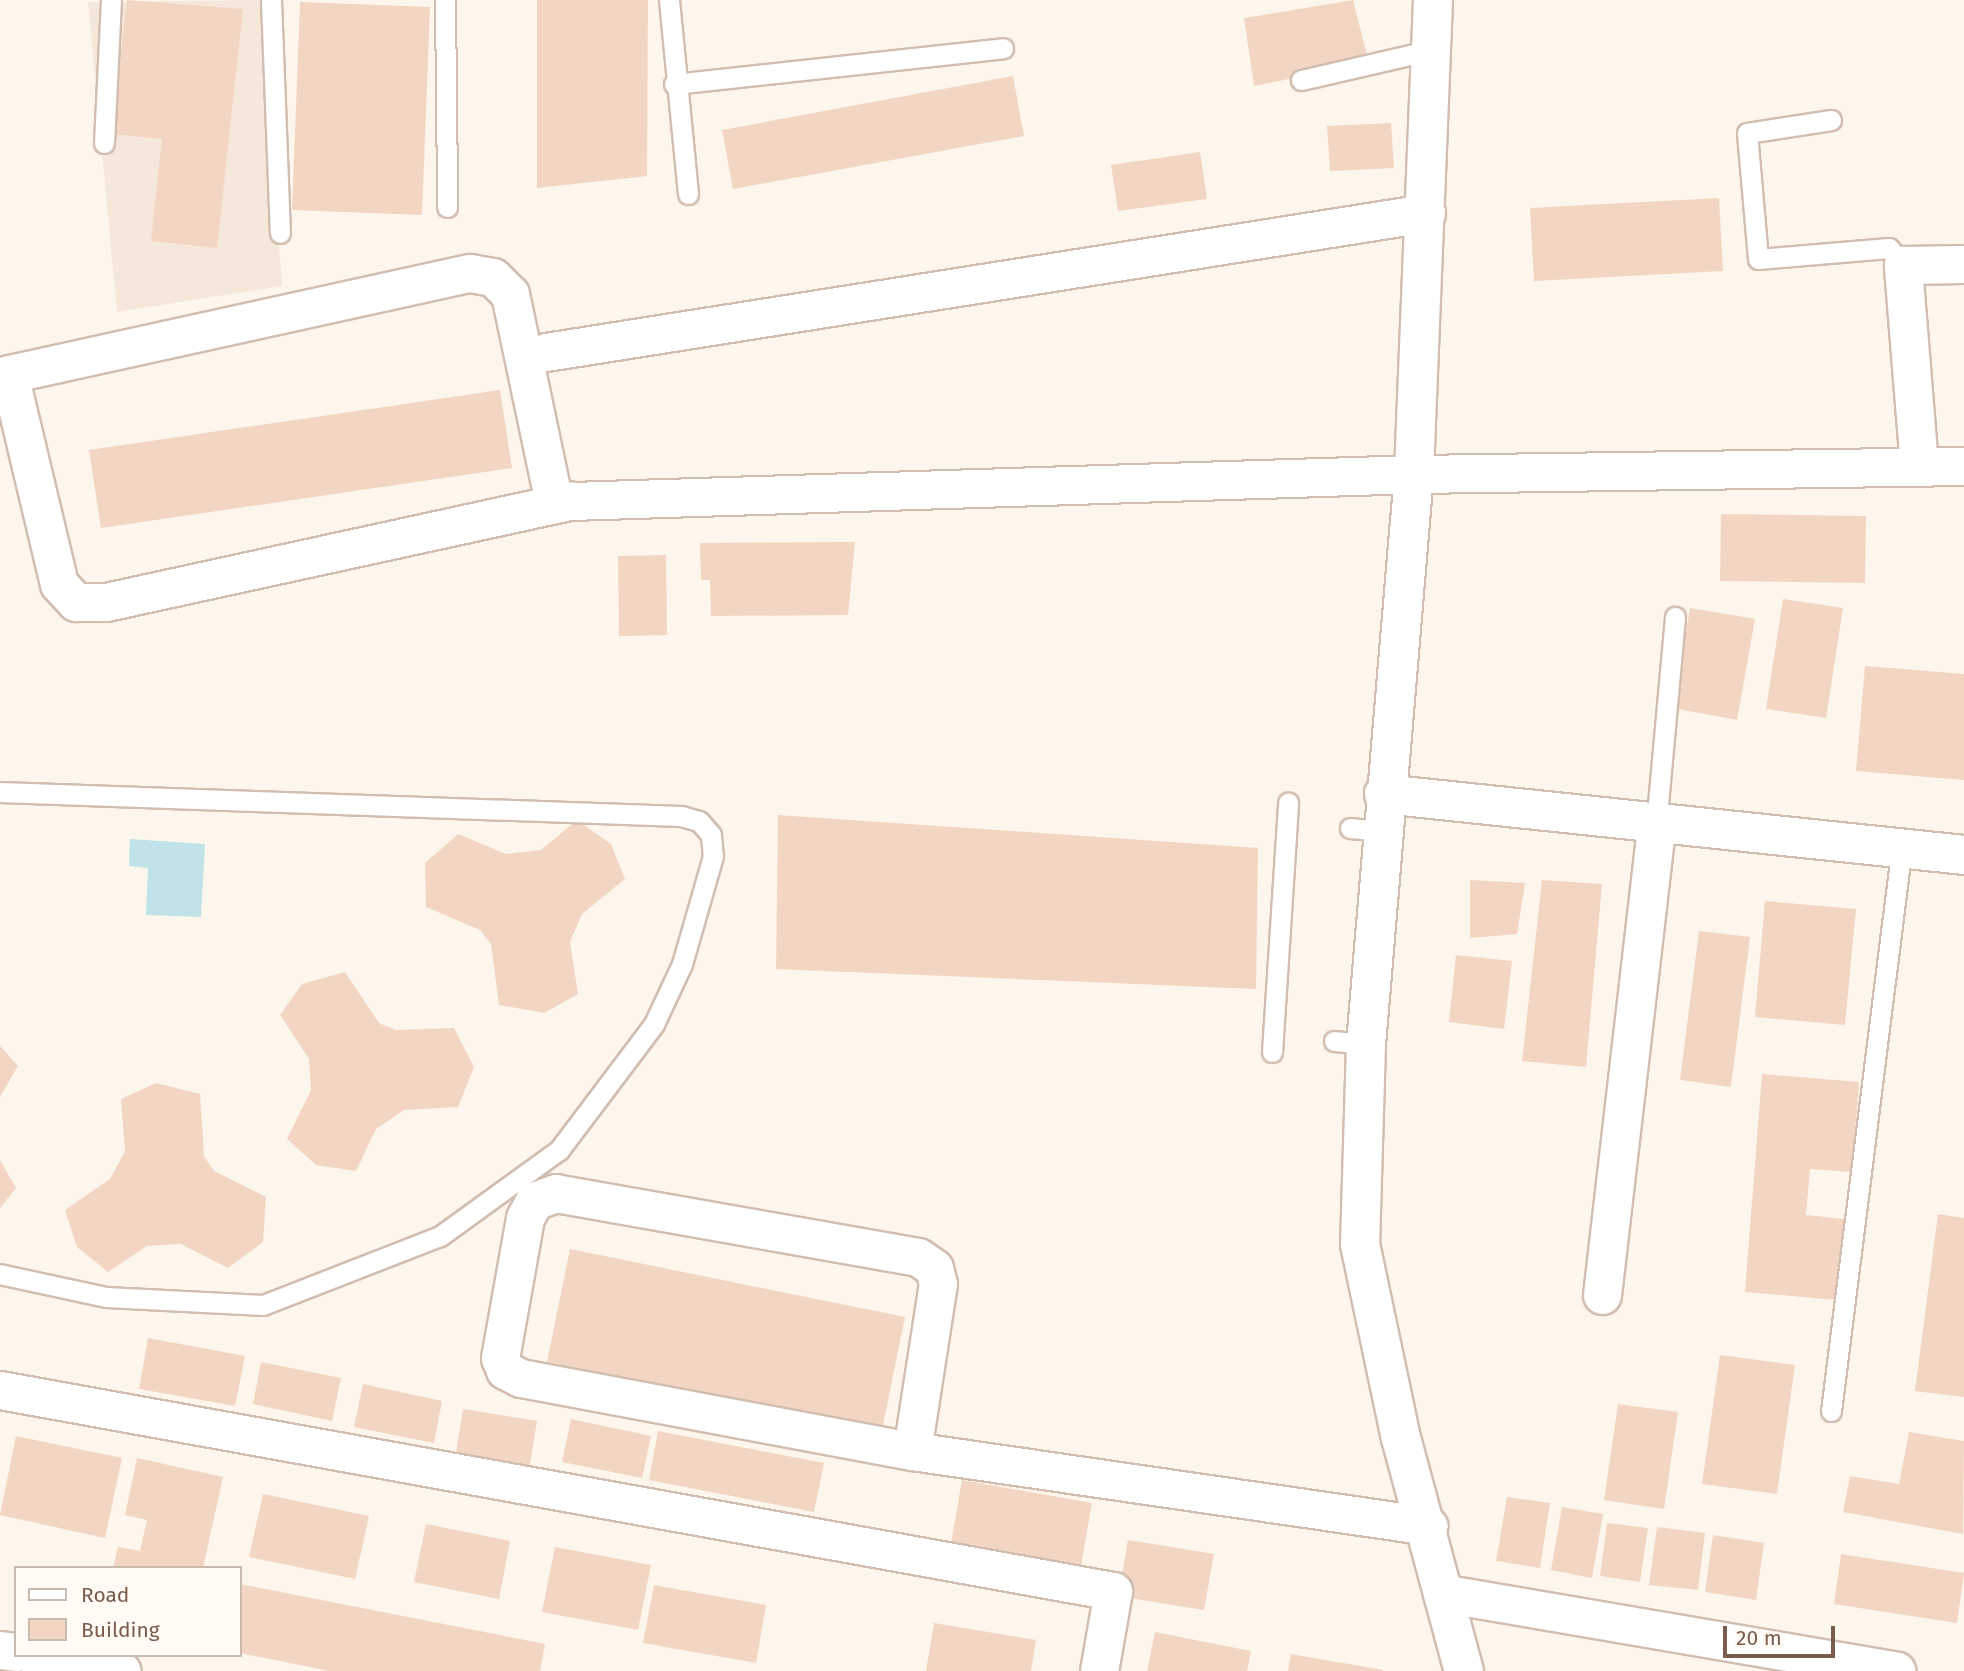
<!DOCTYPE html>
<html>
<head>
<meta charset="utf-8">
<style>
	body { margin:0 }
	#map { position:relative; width:1964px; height:1671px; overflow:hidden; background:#fdf6ec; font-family:"Fira Sans",sans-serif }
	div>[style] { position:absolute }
	.residential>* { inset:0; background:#f5e8da }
	.water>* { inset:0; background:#bfe3e8 }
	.building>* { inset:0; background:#f3d5c3 }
	.roads { filter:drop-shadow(2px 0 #d1beb0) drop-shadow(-2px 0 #d1beb0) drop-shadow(0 2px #d1beb0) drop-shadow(0 -2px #d1beb0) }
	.lane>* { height:19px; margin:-9.5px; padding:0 9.5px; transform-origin:9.5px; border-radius:9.5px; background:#fff }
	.street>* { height:37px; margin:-18.5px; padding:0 18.5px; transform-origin:18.5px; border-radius:18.5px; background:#fff }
	.secondary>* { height:38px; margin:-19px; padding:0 19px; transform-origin:19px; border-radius:19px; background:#fff }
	span { translate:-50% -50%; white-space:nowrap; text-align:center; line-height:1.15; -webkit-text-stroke:7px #fffaf3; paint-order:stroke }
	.legend { position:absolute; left:14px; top:1566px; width:228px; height:91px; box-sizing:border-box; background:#fffaf3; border:2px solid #cabbb1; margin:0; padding:9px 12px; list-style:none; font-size:21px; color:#7a5c4d }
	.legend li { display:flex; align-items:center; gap:14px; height:35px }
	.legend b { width:35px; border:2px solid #cabbb1 }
	.scale { position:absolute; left:1723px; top:1626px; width:112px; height:32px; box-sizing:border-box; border:4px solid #7a5c4d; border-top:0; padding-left:9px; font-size:21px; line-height:24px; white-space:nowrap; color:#7a5c4d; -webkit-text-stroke:5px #fffaf3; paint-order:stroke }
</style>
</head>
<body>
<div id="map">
	<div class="residential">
		<div style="clip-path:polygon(262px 0,282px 286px,117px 312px,88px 2px)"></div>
	</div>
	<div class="water">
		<div style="clip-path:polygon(130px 839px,205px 844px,201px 917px,146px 915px,148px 868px,129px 866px)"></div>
	</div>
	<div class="building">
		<div style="clip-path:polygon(127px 0,243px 9px,217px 248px,151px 241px,162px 139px,112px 134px)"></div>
		<div style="clip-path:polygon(537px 0,648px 0,647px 176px,537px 188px)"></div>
		<div style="clip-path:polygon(1353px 0,1369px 63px,1254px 86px,1244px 18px)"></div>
		<div style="clip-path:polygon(300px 2px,430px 7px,422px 215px,292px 210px)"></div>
		<div style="clip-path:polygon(1013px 76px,1024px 136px,733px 189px,722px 130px)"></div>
		<div style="clip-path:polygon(1391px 123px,1394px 168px,1330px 171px,1327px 126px)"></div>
		<div style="clip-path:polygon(1200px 152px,1207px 199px,1118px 211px,1111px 165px)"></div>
		<div style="clip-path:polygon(1719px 198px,1723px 271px,1534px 281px,1530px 208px)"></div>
		<div style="clip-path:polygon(500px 390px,512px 468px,101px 528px,89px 450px)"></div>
		<div style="clip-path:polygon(1721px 514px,1866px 516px,1865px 583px,1720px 581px)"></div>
		<div style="clip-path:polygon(855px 542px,848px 615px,711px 616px,710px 580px,701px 580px,700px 543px)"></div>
		<div style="clip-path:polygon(666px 555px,667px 635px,619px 636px,618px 556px)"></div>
		<div style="clip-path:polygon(1783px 599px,1843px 608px,1826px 718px,1766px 709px)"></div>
		<div style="clip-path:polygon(1690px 608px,1755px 619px,1737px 720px,1673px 708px)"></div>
		<div style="clip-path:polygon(1865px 666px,1964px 674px,1964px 780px,1856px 771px)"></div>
		<div style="clip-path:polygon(778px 815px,1258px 848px,1256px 989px,776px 969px)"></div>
		<div style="clip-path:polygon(577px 820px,611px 844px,625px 879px,582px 914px,570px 942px,578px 994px,544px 1013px,499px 1005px,491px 944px,480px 930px,426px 907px,425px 863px,458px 834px,506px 854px,541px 850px)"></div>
		<div style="clip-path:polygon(1470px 880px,1525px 883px,1517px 934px,1470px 938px)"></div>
		<div style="clip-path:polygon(1542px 880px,1602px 884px,1586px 1067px,1522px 1061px)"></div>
		<div style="clip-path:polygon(1765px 901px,1856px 909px,1845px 1025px,1755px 1017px)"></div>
		<div style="clip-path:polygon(1699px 931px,1750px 937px,1731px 1087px,1680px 1080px)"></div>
		<div style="clip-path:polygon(1456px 955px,1512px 961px,1504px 1029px,1449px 1022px)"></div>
		<div style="clip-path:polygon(345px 972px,379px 1023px,396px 1030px,454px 1028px,474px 1067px,458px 1107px,404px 1110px,376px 1129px,356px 1171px,316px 1165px,287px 1139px,311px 1090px,309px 1059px,280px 1015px,302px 984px)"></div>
		<div style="clip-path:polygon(0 1046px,18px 1066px,0 1097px)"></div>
		<div style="clip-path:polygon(1762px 1074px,1859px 1082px,1852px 1172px,1810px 1169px,1806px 1215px,1844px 1219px,1837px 1300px,1745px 1292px)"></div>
		<div style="clip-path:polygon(156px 1083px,200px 1094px,204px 1156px,214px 1171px,266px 1197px,263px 1242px,228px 1268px,181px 1244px,147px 1246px,108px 1272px,77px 1247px,65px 1210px,110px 1179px,125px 1151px,121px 1099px)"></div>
		<div style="clip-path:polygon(0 1160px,16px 1188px,0 1208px)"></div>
		<div style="clip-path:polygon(1938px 1214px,1964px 1218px,1964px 1397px,1915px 1391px)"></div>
		<div style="clip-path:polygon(570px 1249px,905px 1317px,882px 1430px,547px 1362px)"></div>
		<div style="clip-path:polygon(148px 1338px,245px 1356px,235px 1406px,139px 1389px)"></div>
		<div style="clip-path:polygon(1720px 1355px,1795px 1365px,1777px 1494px,1702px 1484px)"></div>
		<div style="clip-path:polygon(261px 1362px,341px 1378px,332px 1421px,253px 1404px)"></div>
		<div style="clip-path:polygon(363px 1384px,442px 1401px,434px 1443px,354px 1427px)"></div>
		<div style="clip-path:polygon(1618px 1404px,1678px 1412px,1664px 1509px,1604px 1500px)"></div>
		<div style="clip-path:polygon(463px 1409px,537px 1421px,529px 1471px,455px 1458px)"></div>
		<div style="clip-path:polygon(571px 1419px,651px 1436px,642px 1478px,562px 1462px)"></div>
		<div style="clip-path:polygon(658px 1431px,824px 1463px,814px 1512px,649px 1480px)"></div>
		<div style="clip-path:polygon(1909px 1432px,1964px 1441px,1963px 1534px,1843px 1512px,1850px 1476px,1899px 1484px)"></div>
		<div style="clip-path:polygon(16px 1436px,122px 1458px,105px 1538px,0 1515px)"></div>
		<div style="clip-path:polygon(137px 1458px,223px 1477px,203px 1568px,113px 1568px,118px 1547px,140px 1551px,147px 1520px,125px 1515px)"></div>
		<div style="clip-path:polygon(962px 1480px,1092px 1503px,1081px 1566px,951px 1543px)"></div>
		<div style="clip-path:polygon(263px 1494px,369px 1516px,355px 1579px,249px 1557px)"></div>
		<div style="clip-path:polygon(1507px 1497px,1550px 1503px,1540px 1568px,1496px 1561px)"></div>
		<div style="clip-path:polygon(1562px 1507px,1603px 1514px,1592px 1578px,1551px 1570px)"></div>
		<div style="clip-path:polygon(1607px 1523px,1648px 1528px,1640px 1582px,1600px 1576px)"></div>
		<div style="clip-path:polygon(426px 1524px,510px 1541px,499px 1599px,414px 1582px)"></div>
		<div style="clip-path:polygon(1657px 1527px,1705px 1533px,1698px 1590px,1649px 1585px)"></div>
		<div style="clip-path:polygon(1713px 1535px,1764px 1543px,1756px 1600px,1705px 1592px)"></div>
		<div style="clip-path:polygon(1128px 1540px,1214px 1554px,1204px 1610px,1118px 1596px)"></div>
		<div style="clip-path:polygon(555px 1547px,651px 1565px,638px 1630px,542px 1612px)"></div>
		<div style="clip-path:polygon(1841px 1554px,1964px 1573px,1957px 1623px,1834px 1604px)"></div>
		<div style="clip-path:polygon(240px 1584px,545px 1644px,540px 1671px,329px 1671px,240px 1653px)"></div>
		<div style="clip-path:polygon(654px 1585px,766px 1605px,756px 1663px,643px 1643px)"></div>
		<div style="clip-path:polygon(934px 1623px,1036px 1640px,1031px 1671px,926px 1671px)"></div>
		<div style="clip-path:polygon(1155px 1632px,1251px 1651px,1247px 1671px,1147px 1671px)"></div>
		<div style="clip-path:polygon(1291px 1654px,1383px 1670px,1383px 1671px,1288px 1671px)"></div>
	</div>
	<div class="roads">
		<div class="lane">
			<div style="left:271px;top:0;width:233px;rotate:87.8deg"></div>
			<div style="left:445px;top:0;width:207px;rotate:89.4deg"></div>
			<div style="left:669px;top:0;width:195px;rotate:84.4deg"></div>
			<div style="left:1301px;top:80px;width:133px;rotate:-13deg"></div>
			<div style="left:674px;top:84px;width:331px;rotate:-6.2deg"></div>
			<div style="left:1831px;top:120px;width:85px;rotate:171.2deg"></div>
			<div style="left:1747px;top:133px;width:126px;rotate:85deg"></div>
			<div style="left:1758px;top:259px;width:131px;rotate:-4.8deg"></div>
			<div style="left:1889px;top:248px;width:22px;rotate:51deg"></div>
			<div style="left:104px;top:143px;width:143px;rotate:-87.2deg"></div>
			<div style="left:0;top:792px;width:681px;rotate:2.02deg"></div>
			<div style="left:681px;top:816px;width:19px;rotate:16deg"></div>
			<div style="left:699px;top:821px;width:18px;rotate:49deg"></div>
			<div style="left:711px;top:835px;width:21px;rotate:85deg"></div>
			<div style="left:713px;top:856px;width:112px;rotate:106deg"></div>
			<div style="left:682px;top:964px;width:66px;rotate:115deg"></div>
			<div style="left:654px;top:1024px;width:158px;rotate:127deg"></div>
			<div style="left:559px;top:1150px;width:147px;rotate:144.1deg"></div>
			<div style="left:440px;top:1236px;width:190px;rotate:158.7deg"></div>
			<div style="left:263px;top:1305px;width:157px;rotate:-177.1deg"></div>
			<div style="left:106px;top:1297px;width:108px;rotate:-167.8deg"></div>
			<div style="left:1656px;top:826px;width:210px;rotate:-84.8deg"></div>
			<div style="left:1350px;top:828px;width:32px;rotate:5deg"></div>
			<div style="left:1334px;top:1041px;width:32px;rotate:5deg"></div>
			<div style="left:1272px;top:1052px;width:250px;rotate:-86.3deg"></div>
			<div style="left:1831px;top:1411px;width:570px;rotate:-82.85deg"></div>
		</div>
		<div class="street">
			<div style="left:546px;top:352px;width:891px;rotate:-8.98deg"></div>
			<div style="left:9px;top:374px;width:216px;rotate:76.6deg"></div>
			<div style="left:59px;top:584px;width:25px;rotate:47deg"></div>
			<div style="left:76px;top:602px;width:30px"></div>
			<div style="left:106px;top:602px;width:476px;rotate:-12.3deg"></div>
			<div style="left:571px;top:501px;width:843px;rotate:-1.83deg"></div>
			<div style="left:1414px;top:474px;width:550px;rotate:-0.83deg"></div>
			<div style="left:0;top:376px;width:481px;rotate:-12.4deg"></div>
			<div style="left:470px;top:273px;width:23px;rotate:10deg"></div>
			<div style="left:493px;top:277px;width:24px;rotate:45deg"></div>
			<div style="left:510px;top:294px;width:214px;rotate:78.1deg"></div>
			<div style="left:1919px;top:466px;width:202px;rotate:-94.6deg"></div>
			<div style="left:1903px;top:265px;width:61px;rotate:-0.9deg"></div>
			<div style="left:1602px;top:1295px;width:472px;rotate:-83.4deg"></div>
			<div style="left:0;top:1390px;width:1131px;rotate:10.24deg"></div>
			<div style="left:1113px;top:1591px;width:81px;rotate:99.9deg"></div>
			<div style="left:912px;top:1451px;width:169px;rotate:-81.2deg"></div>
			<div style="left:938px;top:1284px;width:16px;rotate:-104deg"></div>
			<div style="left:934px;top:1268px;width:19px;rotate:-145deg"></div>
			<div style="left:918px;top:1257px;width:368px;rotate:-170deg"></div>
			<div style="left:556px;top:1193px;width:23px;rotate:160deg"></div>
			<div style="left:534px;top:1201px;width:19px;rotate:118deg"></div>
			<div style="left:525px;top:1218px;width:142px;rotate:100.1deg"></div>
			<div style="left:500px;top:1358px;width:13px;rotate:67deg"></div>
			<div style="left:505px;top:1370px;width:18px;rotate:27deg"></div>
			<div style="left:521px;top:1378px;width:398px;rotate:10.6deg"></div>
			<div style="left:912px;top:1451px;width:522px;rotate:8.25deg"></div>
			<div style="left:1442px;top:1593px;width:461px;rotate:9.7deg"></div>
			<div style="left:0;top:1650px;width:16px;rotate:7deg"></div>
			<div style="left:32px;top:1655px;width:91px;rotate:10.1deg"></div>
		</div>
		<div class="secondary">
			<div style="left:1433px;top:0;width:474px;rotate:92.3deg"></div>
			<div style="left:1414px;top:474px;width:572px;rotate:94.81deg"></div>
			<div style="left:1366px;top:1044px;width:200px;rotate:91.7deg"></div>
			<div style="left:1360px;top:1244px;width:198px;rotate:78.1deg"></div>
			<div style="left:1401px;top:1438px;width:241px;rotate:74.9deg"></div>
			<div style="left:1384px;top:794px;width:583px;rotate:6deg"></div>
		</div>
	</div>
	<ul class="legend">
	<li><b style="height:9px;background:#fff"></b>Road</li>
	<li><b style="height:19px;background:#f3d5c3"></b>Building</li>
	</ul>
	<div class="scale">20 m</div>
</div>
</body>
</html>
